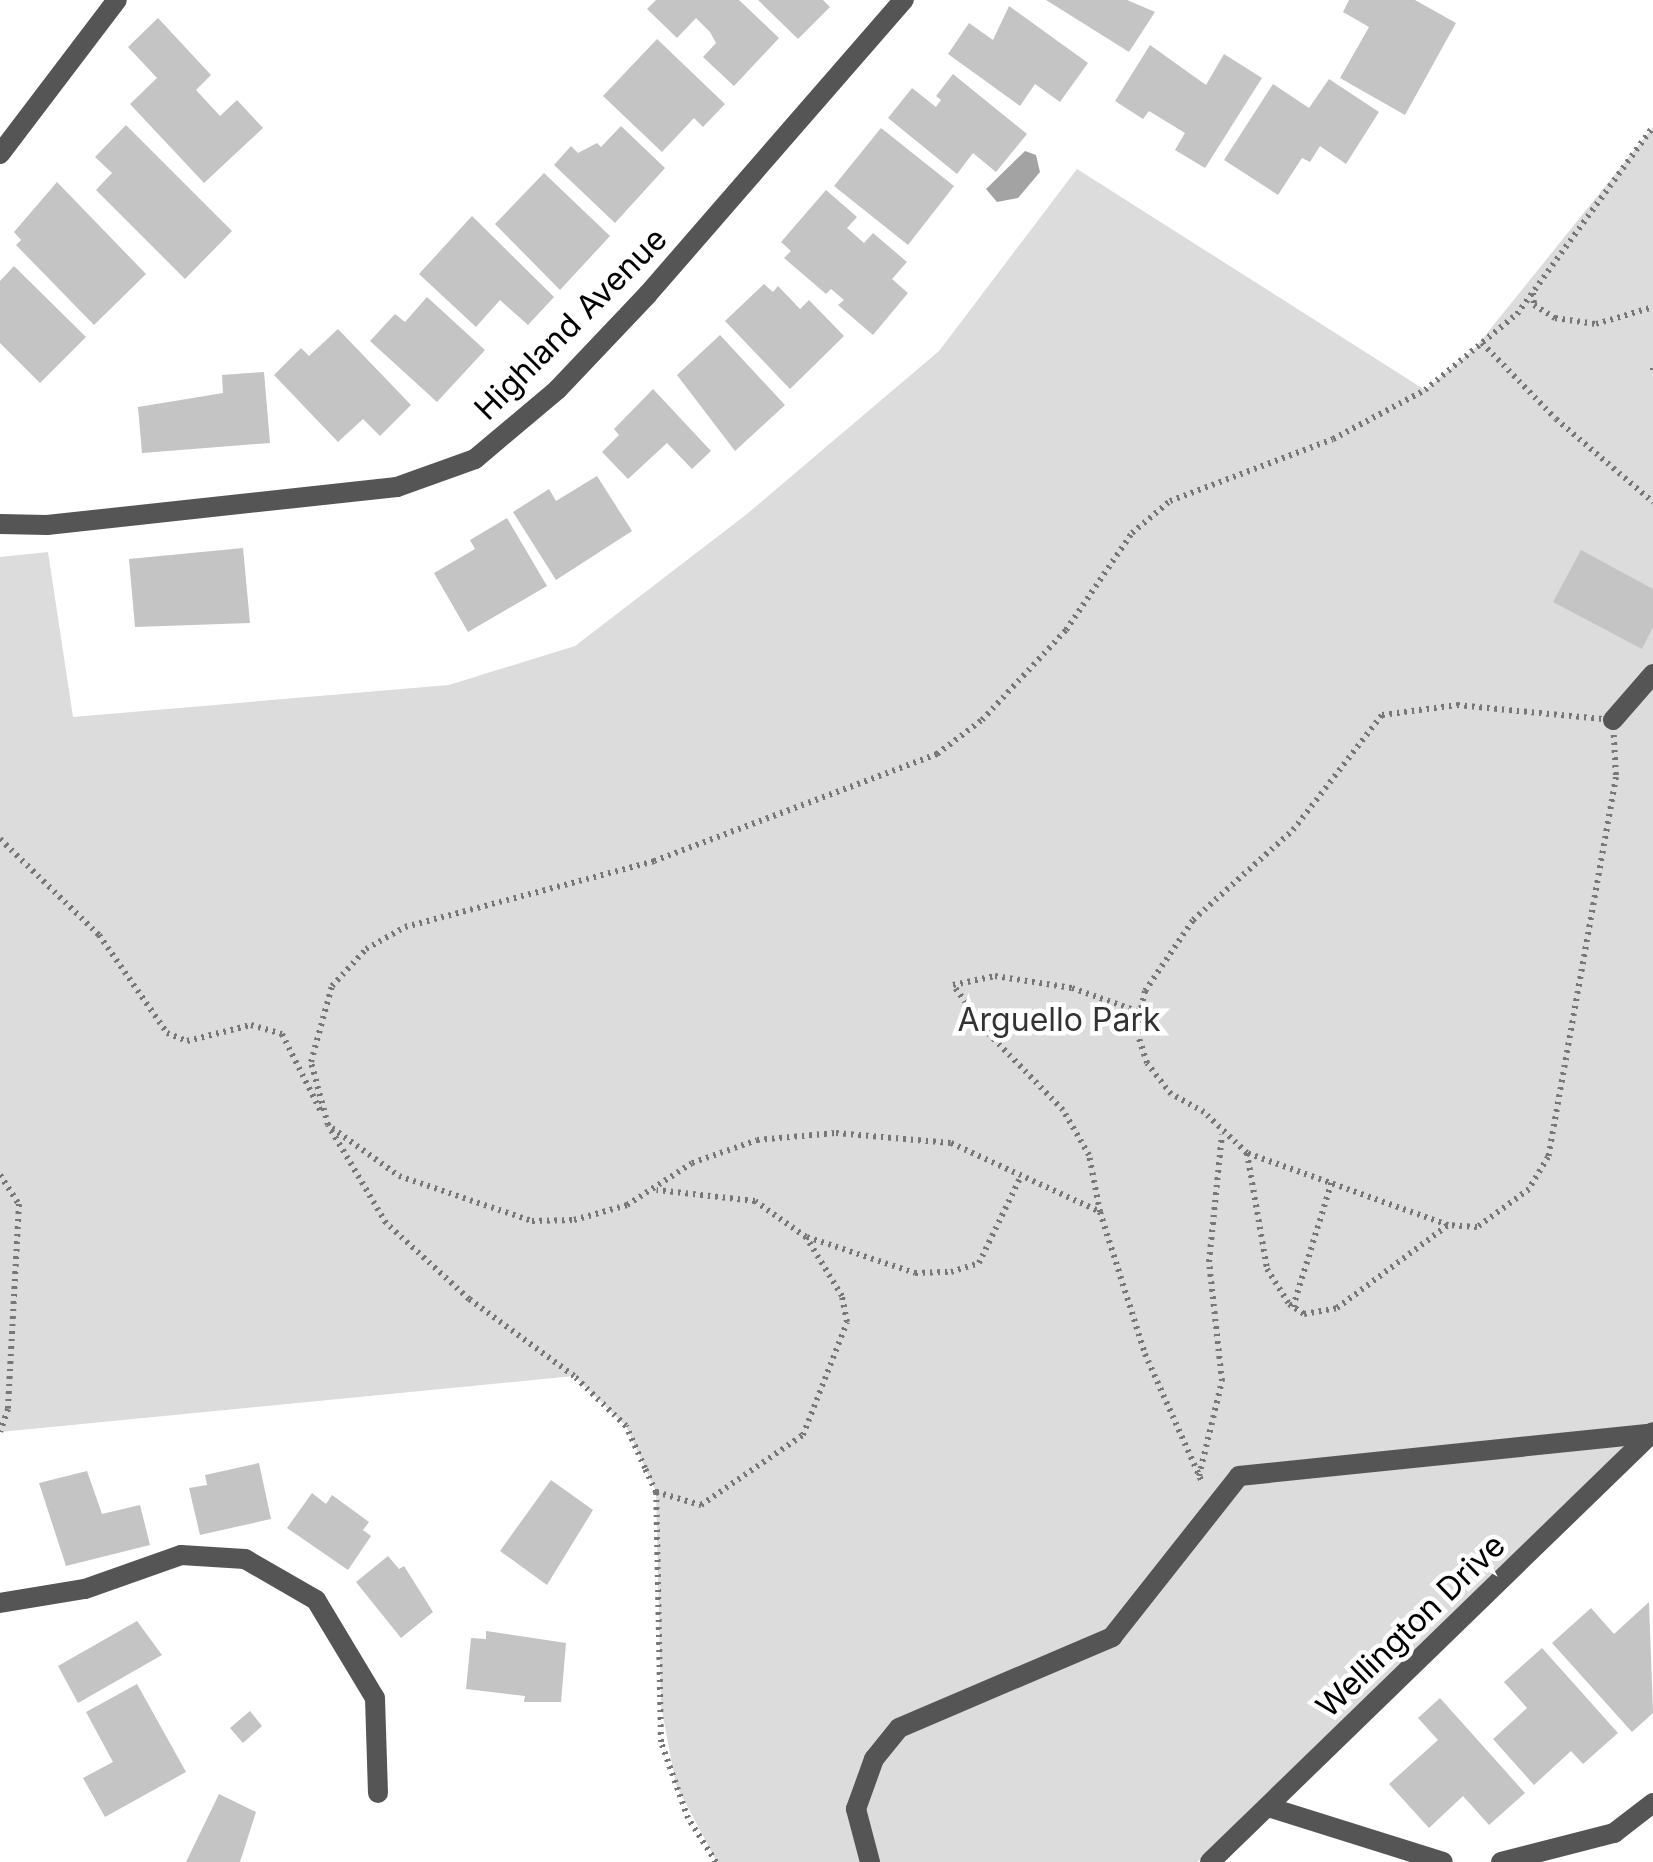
<!DOCTYPE html>
<html>
<head>
<meta charset="utf-8">
<style>
	body { margin:0 }
	#map { position:relative; width:1653px; height:1862px; overflow:hidden; background:#fff; font-family:Inter,sans-serif }
	div>[style] { position:absolute }
	.green>* { inset:0; background:#dcdcdc }
	.water>* { inset:0; background:#a3a3a3 }
	.building>* { inset:0; background:#c4c4c4 }
	.path>* { height:6px; margin-top:-3px; transform-origin:0; background:repeating-linear-gradient(90deg,#777 0 2.5px,transparent 0 7.5px) }
	.service>* { height:20px; margin:-10px; padding:0 10px; transform-origin:10px; border-radius:10px; background:#555 }
	.minor>* { height:20px; margin:-10px; padding:0 10px; transform-origin:10px; border-radius:10px; background:#555 }
	span { translate:-50% -50%; white-space:nowrap; text-align:center; line-height:1.15; -webkit-text-stroke:9px #fff; paint-order:stroke }
	.street-label { font-size:32px; color:#000 }
	.park-label { font-size:32px; color:#333 }
</style>
</head>
<body>
<div id="map">
	<div class="green">
		<div style="clip-path:polygon(1653px 127px,1653px 1432px,1268px 1807px,1197px 1862px,717px 1862px,676px 1785px,661px 1706px,656px 1492px,626px 1426px,574px 1376px,0 1432px,0 557px,48px 552px,73px 717px,449px 685px,575px 646px,747px 514px,939px 351px,1077px 169px,1425px 390px,1475px 348px)"></div>
	</div>
	<div class="water">
		<div style="clip-path:polygon(1025px 151px,1036px 155px,1040px 172px,1018px 198px,997px 202px,986px 189px)"></div>
	</div>
	<div class="building">
		<div style="clip-path:polygon(656px 0,739px 0,779px 38px,734px 86px,703px 57px,716px 43px,710px 32px,696px 18px,677px 38px,647px 9px)"></div>
		<div style="clip-path:polygon(758px 0,823px 0,830px 7px,798px 39px)"></div>
		<div style="clip-path:polygon(1046px 0,1127px 0,1155px 12px,1129px 52px)"></div>
		<div style="clip-path:polygon(1349px 0,1415px 0,1456px 23px,1405px 115px,1340px 78px,1369px 27px,1343px 12px)"></div>
		<div style="clip-path:polygon(1009px 6px,1088px 63px,1060px 102px,1035px 84px,1020px 106px,948px 54px,969px 23px,993px 40px)"></div>
		<div style="clip-path:polygon(158px 18px,211px 75px,196px 90px,220px 116px,237px 100px,263px 128px,204px 183px,130px 104px,157px 78px,128px 47px)"></div>
		<div style="clip-path:polygon(657px 39px,725px 104px,703px 127px,694px 118px,662px 152px,603px 96px)"></div>
		<div style="clip-path:polygon(1150px 45px,1206px 85px,1224px 54px,1262px 78px,1205px 168px,1175px 150px,1185px 133px,1149px 111px,1143px 119px,1115px 101px)"></div>
		<div style="clip-path:polygon(953px 74px,1027px 134px,996px 172px,973px 153px,957px 174px,888px 118px,912px 88px,936px 107px,941px 100px,936px 96px)"></div>
		<div style="clip-path:polygon(1329px 79px,1379px 112px,1346px 164px,1320px 146px,1310px 162px,1302px 158px,1278px 195px,1224px 160px,1273px 84px,1309px 108px)"></div>
		<div style="clip-path:polygon(126px 125px,232px 231px,185px 279px,96px 190px,112px 173px,95px 157px)"></div>
		<div style="clip-path:polygon(621px 126px,665px 168px,615px 223px,554px 165px,571px 146px,578px 153px,597px 143px,601px 147px)"></div>
		<div style="clip-path:polygon(881px 128px,954px 186px,908px 245px,834px 186px)"></div>
		<div style="clip-path:polygon(544px 173px,610px 236px,560px 290px,495px 224px)"></div>
		<div style="clip-path:polygon(57px 182px,146px 274px,94px 325px,16px 245px,21px 240px,14px 232px)"></div>
		<div style="clip-path:polygon(826px 190px,857px 217px,847px 228px,864px 243px,873px 233px,907px 262px,892px 279px,908px 293px,873px 335px,838px 305px,844px 300px,831px 289px,826px 294px,784px 258px,791px 251px,781px 242px)"></div>
		<div style="clip-path:polygon(472px 216px,554px 297px,528px 325px,500px 300px,476px 327px,419px 274px)"></div>
		<div style="clip-path:polygon(14px 266px,86px 337px,40px 383px,0 343px,0 281px)"></div>
		<div style="clip-path:polygon(764px 284px,773px 292px,778px 286px,800px 309px,809px 300px,844px 336px,790px 389px,725px 321px)"></div>
		<div style="clip-path:polygon(427px 297px,485px 350px,437px 402px,370px 341px,395px 314px,405px 322px)"></div>
		<div style="clip-path:polygon(338px 329px,411px 405px,380px 436px,363px 419px,338px 442px,274px 375px,301px 348px,309px 356px)"></div>
		<div style="clip-path:polygon(720px 335px,785px 405px,735px 451px,677px 375px)"></div>
		<div style="clip-path:polygon(264px 372px,270px 443px,142px 453px,138px 407px,223px 393px,222px 375px)"></div>
		<div style="clip-path:polygon(653px 389px,711px 451px,692px 469px,667px 443px,628px 479px,602px 452px,619px 435px,614px 429px)"></div>
		<div style="clip-path:polygon(597px 476px,632px 531px,556px 580px,513px 512px,549px 489px,556px 501px)"></div>
		<div style="clip-path:polygon(507px 518px,547px 586px,468px 632px,434px 573px,475px 549px,470px 540px)"></div>
		<div style="clip-path:polygon(243px 548px,250px 623px,135px 627px,129px 559px)"></div>
		<div style="clip-path:polygon(1581px 550px,1653px 589px,1653px 627px,1642px 649px,1553px 602px)"></div>
		<div style="clip-path:polygon(259px 1463px,271px 1519px,200px 1535px,189px 1488px,207px 1485px,205px 1475px)"></div>
		<div style="clip-path:polygon(87px 1471px,102px 1514px,140px 1505px,150px 1545px,66px 1566px,39px 1483px)"></div>
		<div style="clip-path:polygon(551px 1480px,593px 1510px,547px 1585px,500px 1551px)"></div>
		<div style="clip-path:polygon(312px 1493px,326px 1504px,332px 1495px,369px 1522px,363px 1530px,371px 1536px,348px 1570px,287px 1528px)"></div>
		<div style="clip-path:polygon(388px 1556px,399px 1569px,404px 1566px,433px 1612px,401px 1638px,356px 1582px)"></div>
		<div style="clip-path:polygon(1649px 1602px,1653px 1713px,1632px 1732px,1552px 1643px,1591px 1608px,1614px 1634px)"></div>
		<div style="clip-path:polygon(137px 1621px,162px 1655px,78px 1703px,58px 1666px)"></div>
		<div style="clip-path:polygon(486px 1631px,566px 1643px,561px 1702px,524px 1702px,525px 1696px,466px 1689px,471px 1638px,486px 1639px)"></div>
		<div style="clip-path:polygon(1542px 1648px,1618px 1733px,1583px 1764px,1571px 1751px,1534px 1785px,1493px 1739px,1527px 1708px,1504px 1682px)"></div>
		<div style="clip-path:polygon(137px 1684px,186px 1772px,105px 1817px,83px 1778px,113px 1762px,86px 1712px)"></div>
		<div style="clip-path:polygon(1440px 1698px,1525px 1793px,1489px 1825px,1463px 1796px,1429px 1828px,1389px 1784px,1438px 1740px,1418px 1718px)"></div>
		<div style="clip-path:polygon(250px 1711px,262px 1726px,243px 1743px,230px 1728px)"></div>
		<div style="clip-path:polygon(219px 1794px,256px 1812px,240px 1862px,186px 1862px)"></div>
	</div>
	<div class="path">
		<div style="left:1533px;top:293px;width:12px;rotate:85deg"></div>
		<div style="left:1534px;top:305px;width:25px;rotate:32deg"></div>
		<div style="left:1555px;top:318px;width:41px;rotate:8.3deg"></div>
		<div style="left:1596px;top:324px;width:59px;rotate:-16.6deg"></div>
		<div style="left:1482px;top:343px;width:106px;rotate:45.8deg"></div>
		<div style="left:1556px;top:419px;width:128px;rotate:40.6deg"></div>
		<div style="left:1653px;top:368px;width:7px;rotate:90deg"></div>
		<div style="left:1457px;top:705px;width:157px;rotate:5.5deg"></div>
		<div style="left:1613px;top:720px;width:57px;rotate:87deg"></div>
		<div style="left:1616px;top:777px;width:386px;rotate:100.1deg"></div>
		<div style="left:1548px;top:1157px;width:37px;rotate:121deg"></div>
		<div style="left:1529px;top:1189px;width:64px;rotate:143.8deg"></div>
		<div style="left:1477px;top:1227px;width:29px;rotate:-176deg"></div>
		<div style="left:1448px;top:1225px;width:214px;rotate:-160.3deg"></div>
		<div style="left:1247px;top:1153px;width:59px;rotate:-136.4deg"></div>
		<div style="left:1204px;top:1112px;width:38px;rotate:-151deg"></div>
		<div style="left:1171px;top:1094px;width:39px;rotate:-128deg"></div>
		<div style="left:1147px;top:1063px;width:35px;rotate:-108deg"></div>
		<div style="left:1136px;top:1030px;width:40px;rotate:-77deg"></div>
		<div style="left:1145px;top:991px;width:86px;rotate:-55.9deg"></div>
		<div style="left:1193px;top:920px;width:135px;rotate:-42deg"></div>
		<div style="left:1293px;top:830px;width:145px;rotate:-52.3deg"></div>
		<div style="left:1382px;top:715px;width:76px;rotate:-7.6deg"></div>
		<div style="left:0;top:839px;width:138px;rotate:44.1deg"></div>
		<div style="left:99px;top:935px;width:119px;rotate:55.2deg"></div>
		<div style="left:167px;top:1033px;width:22px;rotate:22deg"></div>
		<div style="left:187px;top:1041px;width:66px;rotate:-14deg"></div>
		<div style="left:251px;top:1025px;width:32px;rotate:16deg"></div>
		<div style="left:282px;top:1034px;width:85px;rotate:63.4deg"></div>
		<div style="left:332px;top:1128px;width:82px;rotate:35.6deg"></div>
		<div style="left:399px;top:1176px;width:140px;rotate:18.7deg"></div>
		<div style="left:532px;top:1221px;width:42px;rotate:-1.4deg"></div>
		<div style="left:574px;top:1220px;width:55px;rotate:-15.8deg"></div>
		<div style="left:627px;top:1205px;width:77px;rotate:-32.9deg"></div>
		<div style="left:692px;top:1163px;width:69px;rotate:-19.5deg"></div>
		<div style="left:757px;top:1140px;width:79px;rotate:-5.1deg"></div>
		<div style="left:836px;top:1133px;width:115px;rotate:5deg"></div>
		<div style="left:951px;top:1143px;width:164px;rotate:24.8deg"></div>
		<div style="left:1100px;top:1212px;width:149px;rotate:72.4deg"></div>
		<div style="left:1145px;top:1354px;width:138px;rotate:66deg"></div>
		<div style="left:1247px;top:1153px;width:118px;rotate:80.2deg"></div>
		<div style="left:1267px;top:1269px;width:41px;rotate:57.8deg"></div>
		<div style="left:1289px;top:1304px;width:18px;rotate:34deg"></div>
		<div style="left:1304px;top:1314px;width:34px;rotate:-10deg"></div>
		<div style="left:1337px;top:1308px;width:139px;rotate:-36.8deg"></div>
		<div style="left:0;top:1175px;width:35px;rotate:57deg"></div>
		<div style="left:19px;top:1204px;width:205px;rotate:93.1deg"></div>
		<div style="left:8px;top:1409px;width:24px;rotate:109deg"></div>
		<div style="left:1100px;top:1212px;width:58px;rotate:-100.9deg"></div>
		<div style="left:1089px;top:1155px;width:52px;rotate:-120deg"></div>
		<div style="left:1063px;top:1110px;width:107px;rotate:-134.2deg"></div>
		<div style="left:988px;top:1033px;width:59px;rotate:-126.1deg"></div>
		<div style="left:953px;top:985px;width:43px;rotate:-12.1deg"></div>
		<div style="left:995px;top:976px;width:78px;rotate:8.9deg"></div>
		<div style="left:1072px;top:988px;width:69px;rotate:19.5deg"></div>
		<div style="left:807px;top:1237px;width:114px;rotate:18.4deg"></div>
		<div style="left:915px;top:1273px;width:36px;rotate:-2deg"></div>
		<div style="left:951px;top:1272px;width:29px;rotate:-18deg"></div>
		<div style="left:979px;top:1263px;width:94px;rotate:-64.2deg"></div>
		<div style="left:1293px;top:1307px;width:132px;rotate:-72.8deg"></div>
		<div style="left:1199px;top:1476px;width:98px;rotate:-76.4deg"></div>
		<div style="left:1222px;top:1381px;width:120px;rotate:-96.2deg"></div>
		<div style="left:1209px;top:1262px;width:128px;rotate:-84.2deg"></div>
		<div style="left:656px;top:1492px;width:47px;rotate:16.1deg"></div>
		<div style="left:701px;top:1505px;width:124px;rotate:-34.5deg"></div>
		<div style="left:803px;top:1435px;width:121px;rotate:-68.7deg"></div>
		<div style="left:847px;top:1322px;width:26px;rotate:-101deg"></div>
		<div style="left:842px;top:1296px;width:69px;rotate:-121.4deg"></div>
		<div style="left:806px;top:1237px;width:62px;rotate:-144.8deg"></div>
		<div style="left:755px;top:1201px;width:99px;rotate:-173.6deg"></div>
		<div style="left:716px;top:1862px;width:52px;rotate:-122.5deg"></div>
		<div style="left:688px;top:1818px;width:81px;rotate:-109.6deg"></div>
		<div style="left:661px;top:1742px;width:250px;rotate:-91.1deg"></div>
		<div style="left:656px;top:1492px;width:26px;rotate:-115deg"></div>
		<div style="left:645px;top:1468px;width:46px;rotate:-114.3deg"></div>
		<div style="left:626px;top:1426px;width:72px;rotate:-136.1deg"></div>
		<div style="left:574px;top:1376px;width:130px;rotate:-143.7deg"></div>
		<div style="left:469px;top:1299px;width:113px;rotate:-137.5deg"></div>
		<div style="left:386px;top:1223px;width:114px;rotate:-120.6deg"></div>
		<div style="left:328px;top:1125px;width:65px;rotate:-105.1deg"></div>
		<div style="left:311px;top:1062px;width:79px;rotate:-74.6deg"></div>
		<div style="left:332px;top:986px;width:50px;rotate:-47.4deg"></div>
		<div style="left:366px;top:949px;width:45px;rotate:-29.4deg"></div>
		<div style="left:405px;top:927px;width:258px;rotate:-14.8deg"></div>
		<div style="left:654px;top:861px;width:303px;rotate:-20.7deg"></div>
		<div style="left:937px;top:754px;width:56px;rotate:-37.1deg"></div>
		<div style="left:982px;top:720px;width:123px;rotate:-47deg"></div>
		<div style="left:1066px;top:630px;width:117px;rotate:-55.8deg"></div>
		<div style="left:1132px;top:533px;width:50px;rotate:-40.1deg"></div>
		<div style="left:1170px;top:501px;width:174px;rotate:-20.8deg"></div>
		<div style="left:1333px;top:439px;width:104px;rotate:-28deg"></div>
		<div style="left:1425px;top:390px;width:119px;rotate:-39.6deg"></div>
		<div style="left:1517px;top:314px;width:231px;rotate:-54deg"></div>
	</div>
	<div class="service">
		<div style="left:870px;top:1862px;width:55px;rotate:-104.8deg"></div>
		<div style="left:856px;top:1809px;width:53px;rotate:-70.2deg"></div>
		<div style="left:874px;top:1759px;width:40px;rotate:-51deg"></div>
		<div style="left:899px;top:1728px;width:232px;rotate:-23.1deg"></div>
		<div style="left:1112px;top:1637px;width:205px;rotate:-51.7deg"></div>
		<div style="left:1239px;top:1476px;width:415px;rotate:-5.9deg"></div>
	</div>
	<div class="minor">
		<div style="left:0;top:154px;width:193px;rotate:-52.8deg"></div>
		<div style="left:0;top:524px;width:47px;rotate:1.2deg"></div>
		<div style="left:47px;top:525px;width:352px;rotate:-6.2deg"></div>
		<div style="left:397px;top:487px;width:83px;rotate:-19.7deg"></div>
		<div style="left:475px;top:459px;width:107px;rotate:-40.1deg"></div>
		<div style="left:557px;top:390px;width:132px;rotate:-46.5deg"></div>
		<div style="left:648px;top:294px;width:390px;rotate:-49deg"></div>
		<div style="left:1613px;top:720px;width:61px;rotate:-49deg"></div>
		<div style="left:0;top:1603px;width:86px;rotate:-9.4deg"></div>
		<div style="left:85px;top:1589px;width:102px;rotate:-19.5deg"></div>
		<div style="left:181px;top:1555px;width:64px;rotate:3.6deg"></div>
		<div style="left:245px;top:1559px;width:82px;rotate:30deg"></div>
		<div style="left:316px;top:1600px;width:114px;rotate:59deg"></div>
		<div style="left:375px;top:1698px;width:95px;rotate:88.2deg"></div>
		<div style="left:1268px;top:1807px;width:183px;rotate:17.4deg"></div>
		<div style="left:1210px;top:1862px;width:617px;rotate:-44.15deg"></div>
		<div style="left:1501px;top:1862px;width:117px;rotate:-14.4deg"></div>
		<div style="left:1614px;top:1833px;width:49px;rotate:-37.6deg"></div>
	</div>
	<div class="street-label">
		<span style="left:571px;top:324px;rotate:-45deg">Highland Avenue</span>
		<span style="left:1411px;top:1626px;rotate:-44deg">Wellington Drive</span>
	</div>
	<div class="park-label">
		<span style="left:1059px;top:1020px">Arguello Park</span>
	</div>
</div>
</body>
</html>
